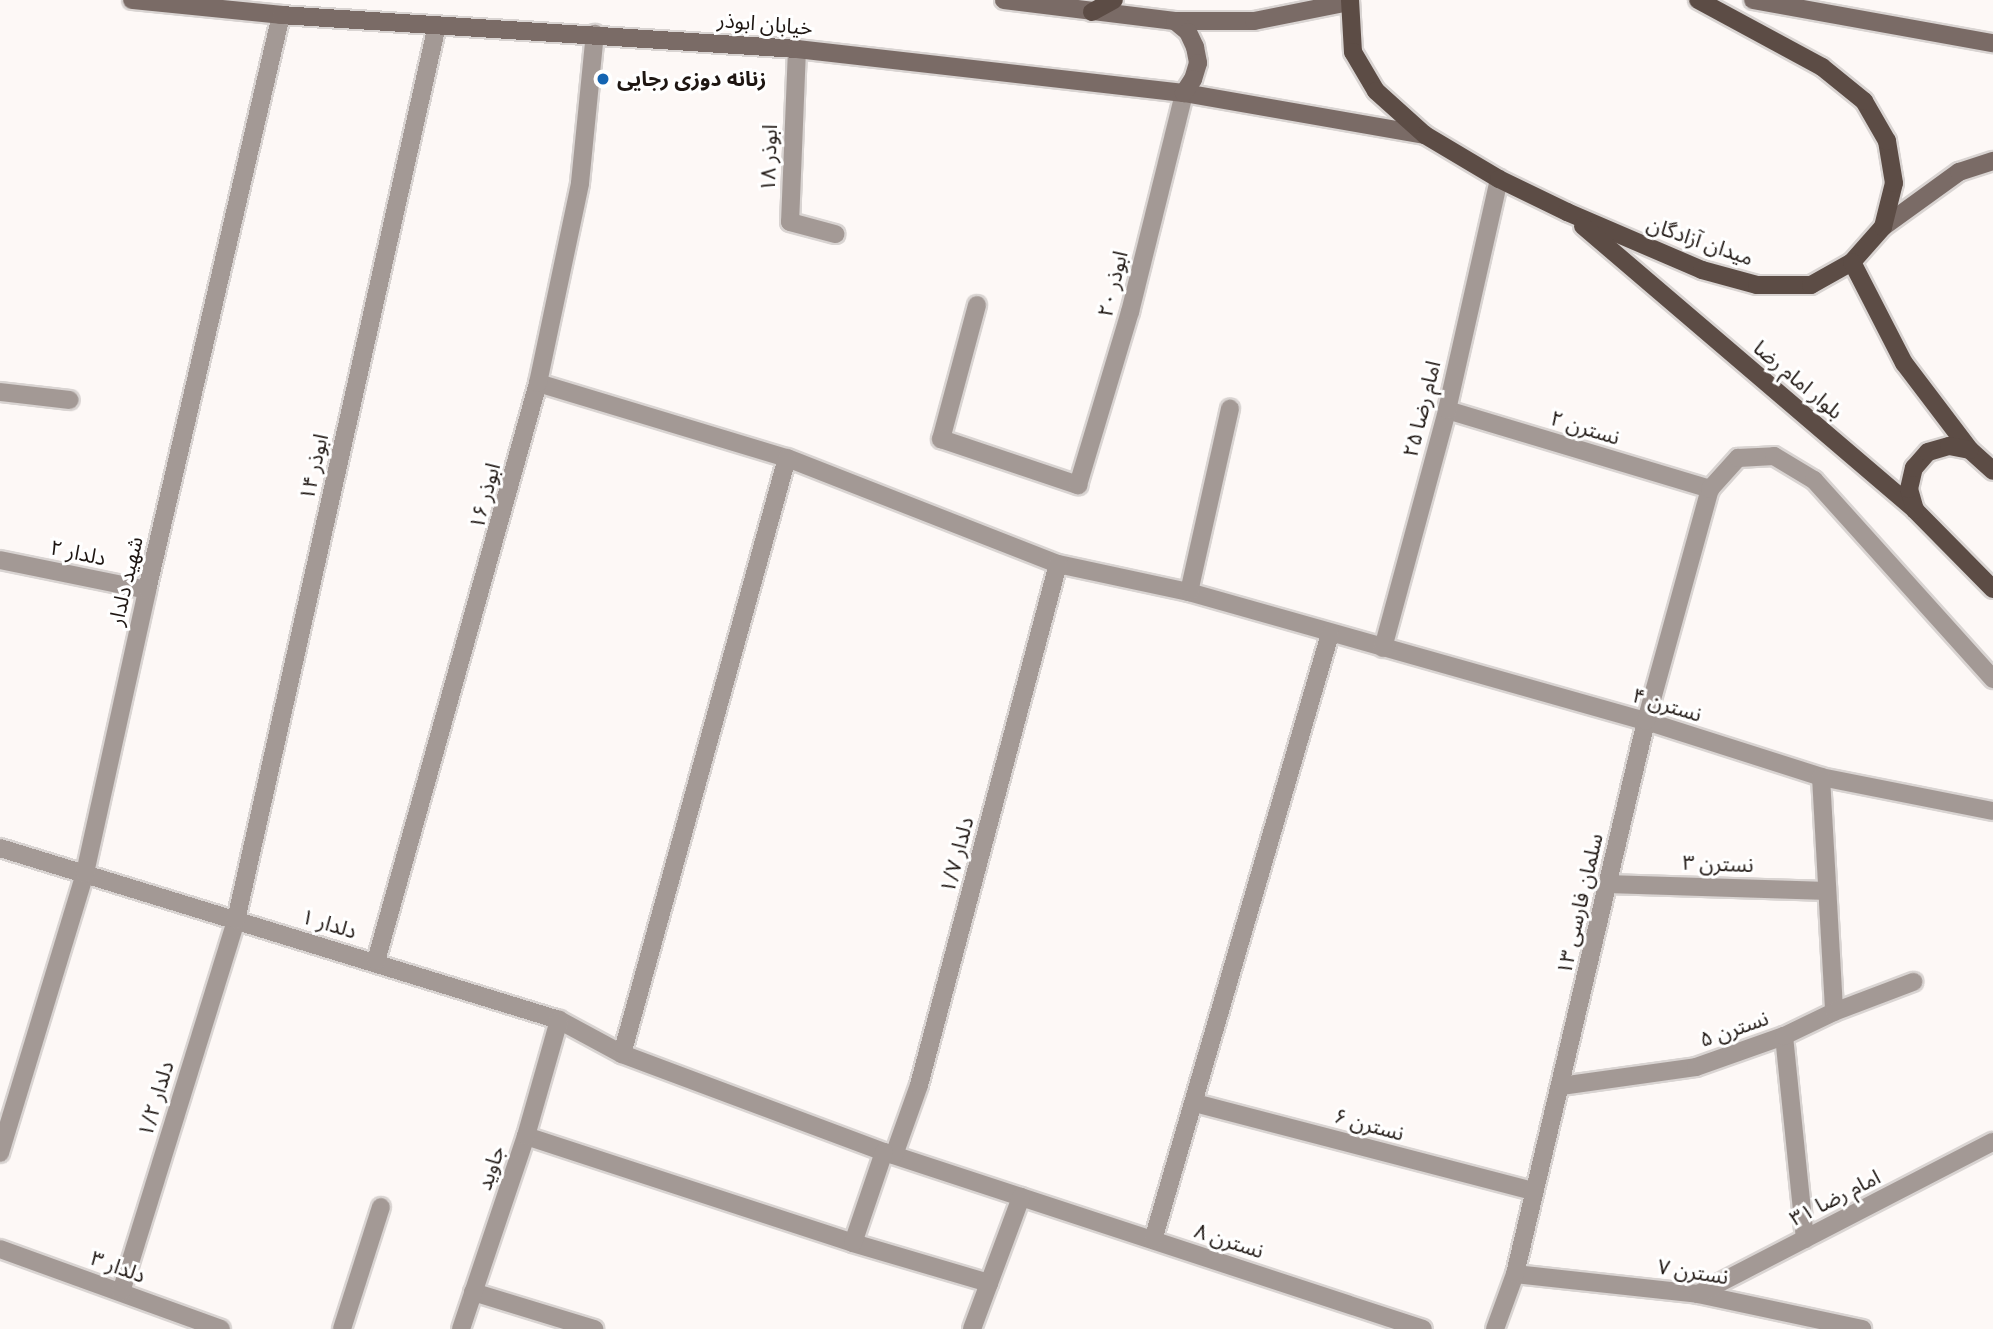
<!DOCTYPE html>
<html>
<head>
<meta charset="utf-8">
<style>
	body { margin:0 }
	#map { position:relative; width:1993px; height:1329px; overflow:hidden; background:#fdf8f6; font-family:Karla,"Noto Sans Arabic",sans-serif }
	div>[style] { position:absolute }
	.roads { filter:drop-shadow(2px 0 #d9d4d2) drop-shadow(-2px 0 #d9d4d2) drop-shadow(0 2px #d9d4d2) drop-shadow(0 -2px #d9d4d2) }
	.service>* { height:18px; margin:-9px; padding:0 9px; transform-origin:9px; border-radius:9px; background:#a39995 }
	.minor>* { height:18px; margin:-9px; padding:0 9px; transform-origin:9px; border-radius:9px; background:#a39995 }
	.secondary>* { height:18px; margin:-9px; padding:0 9px; transform-origin:9px; border-radius:9px; background:#7a6b66 }
	.primary>* { height:18px; margin:-9px; padding:0 9px; transform-origin:9px; border-radius:9px; background:#5c4c45 }
	.dots>* { width:19px; height:19px; translate:-50% -50%; box-sizing:border-box; border:4px solid #fff; border-radius:50% }
	span { translate:-50% -50%; white-space:nowrap; text-align:center; line-height:1.15; -webkit-text-stroke:6px #fff; paint-order:stroke }
	.street-label { font-size:21px; color:#1e1612 }
	.poi-label { font-size:21px; color:#1e1612; font-weight:700 }
	.left { translate:0 -50%; text-align:left }
</style>
</head>
<body>
<div id="map">
	<div class="roads">
		<div class="service">
			<div style="left:0;top:392px;width:70px;rotate:6.5deg"></div>
			<div style="left:1608px;top:884px;width:219px;rotate:1.8deg"></div>
			<div style="left:342px;top:1329px;width:128px;rotate:-72.3deg"></div>
		</div>
		<div class="minor">
			<div style="left:797px;top:49px;width:173px;rotate:92.3deg"></div>
			<div style="left:790px;top:222px;width:47px;rotate:14.9deg"></div>
			<div style="left:977px;top:305px;width:139px;rotate:105deg"></div>
			<div style="left:941px;top:439px;width:145px;rotate:18.6deg"></div>
			<div style="left:1078px;top:485px;width:181px;rotate:-73.3deg"></div>
			<div style="left:1130px;top:312px;width:226px;rotate:-76.1deg"></div>
			<div style="left:538px;top:383px;width:260px;rotate:16.8deg"></div>
			<div style="left:787px;top:458px;width:291px;rotate:21.4deg"></div>
			<div style="left:1058px;top:564px;width:134px;rotate:12.1deg"></div>
			<div style="left:1189px;top:592px;width:475px;rotate:15.8deg"></div>
			<div style="left:1646px;top:721px;width:184px;rotate:17.7deg"></div>
			<div style="left:1821px;top:777px;width:175px;rotate:11.2deg"></div>
			<div style="left:1447px;top:410px;width:275px;rotate:16.7deg"></div>
			<div style="left:0;top:560px;width:150px;rotate:11.5deg"></div>
			<div style="left:1189px;top:592px;width:188px;rotate:-77.4deg"></div>
			<div style="left:1383px;top:648px;width:246px;rotate:-74.9deg"></div>
			<div style="left:1447px;top:410px;width:237px;rotate:-77.3deg"></div>
			<div style="left:1821px;top:777px;width:235px;rotate:86.8deg"></div>
			<div style="left:0;top:848px;width:585px;rotate:17.1deg"></div>
			<div style="left:559px;top:1020px;width:72px;rotate:28.4deg"></div>
			<div style="left:622px;top:1054px;width:280px;rotate:20.5deg"></div>
			<div style="left:884px;top:1152px;width:567px;rotate:18.18deg"></div>
			<div style="left:376px;top:961px;width:600px;rotate:-74.34deg"></div>
			<div style="left:538px;top:383px;width:204px;rotate:-78.1deg"></div>
			<div style="left:580px;top:183px;width:150px;rotate:-84.3deg"></div>
			<div style="left:1784px;top:1036px;width:204px;rotate:84.1deg"></div>
			<div style="left:622px;top:1054px;width:618px;rotate:-74.53deg"></div>
			<div style="left:1561px;top:1086px;width:136px;rotate:-8deg"></div>
			<div style="left:1696px;top:1067px;width:93px;rotate:-19.4deg"></div>
			<div style="left:1784px;top:1036px;width:55px;rotate:-25.6deg"></div>
			<div style="left:1834px;top:1012px;width:85px;rotate:-20.8deg"></div>
			<div style="left:1195px;top:1103px;width:348px;rotate:14.6deg"></div>
			<div style="left:526px;top:1136px;width:344px;rotate:18.1deg"></div>
			<div style="left:853px;top:1243px;width:142px;rotate:16.4deg"></div>
			<div style="left:0;top:1153px;width:293px;rotate:-73.1deg"></div>
			<div style="left:85px;top:873px;width:290px;rotate:-77.6deg"></div>
			<div style="left:147px;top:590px;width:590px;rotate:-76.88deg"></div>
			<div style="left:894px;top:1155px;width:74px;rotate:-70.3deg"></div>
			<div style="left:919px;top:1085px;width:539px;rotate:-75.06deg"></div>
			<div style="left:1153px;top:1240px;width:631px;rotate:-73.72deg"></div>
			<div style="left:853px;top:1243px;width:96px;rotate:-71.2deg"></div>
			<div style="left:0;top:1249px;width:235px;rotate:19.9deg"></div>
			<div style="left:1515px;top:1274px;width:184px;rotate:6.2deg"></div>
			<div style="left:1698px;top:1294px;width:168px;rotate:12deg"></div>
			<div style="left:121px;top:1292px;width:389px;rotate:-72.8deg"></div>
			<div style="left:236px;top:920px;width:917px;rotate:-77.34deg"></div>
			<div style="left:473px;top:1292px;width:127px;rotate:17deg"></div>
			<div style="left:1698px;top:1294px;width:332px;rotate:-27.3deg"></div>
			<div style="left:461px;top:1329px;width:204px;rotate:-71.4deg"></div>
			<div style="left:526px;top:1136px;width:121px;rotate:-74.1deg"></div>
			<div style="left:972px;top:1329px;width:141px;rotate:-69.6deg"></div>
			<div style="left:1495px;top:1329px;width:59px;rotate:-70deg"></div>
			<div style="left:1515px;top:1274px;width:568px;rotate:-76.67deg"></div>
			<div style="left:1646px;top:721px;width:241px;rotate:-74.6deg"></div>
			<div style="left:1710px;top:489px;width:42px;rotate:-47.9deg"></div>
			<div style="left:1738px;top:458px;width:36px;rotate:-3deg"></div>
			<div style="left:1774px;top:456px;width:47px;rotate:31deg"></div>
			<div style="left:1814px;top:480px;width:268px;rotate:48deg"></div>
		</div>
		<div class="secondary">
			<div style="left:132px;top:0;width:150px;rotate:5.7deg"></div>
			<div style="left:281px;top:15px;width:517px;rotate:3.77deg"></div>
			<div style="left:797px;top:49px;width:389px;rotate:6.5deg"></div>
			<div style="left:1184px;top:93px;width:245px;rotate:9.9deg"></div>
			<div style="left:1004px;top:0;width:172px;rotate:7deg"></div>
			<div style="left:1175px;top:21px;width:79px"></div>
			<div style="left:1254px;top:21px;width:97px;rotate:-11.3deg"></div>
			<div style="left:1753px;top:0;width:244px;rotate:10.2deg"></div>
			<div style="left:1175px;top:21px;width:17px;rotate:40deg"></div>
			<div style="left:1188px;top:32px;width:17px;rotate:65deg"></div>
			<div style="left:1195px;top:47px;width:16px;rotate:79deg"></div>
			<div style="left:1198px;top:63px;width:17px;rotate:107deg"></div>
			<div style="left:1193px;top:79px;width:17px;rotate:123deg"></div>
			<div style="left:1883px;top:227px;width:94px;rotate:-35.9deg"></div>
			<div style="left:1959px;top:172px;width:36px;rotate:-18deg"></div>
		</div>
		<div class="primary">
			<div style="left:1350px;top:0;width:52px;rotate:86.7deg"></div>
			<div style="left:1353px;top:52px;width:45px;rotate:59.5deg"></div>
			<div style="left:1376px;top:91px;width:66px;rotate:41.9deg"></div>
			<div style="left:1425px;top:135px;width:86px;rotate:30.7deg"></div>
			<div style="left:1499px;top:179px;width:76px;rotate:25.9deg"></div>
			<div style="left:1567px;top:212px;width:147px;rotate:23.2deg"></div>
			<div style="left:1702px;top:270px;width:57px;rotate:15.3deg"></div>
			<div style="left:1757px;top:285px;width:54px"></div>
			<div style="left:1811px;top:285px;width:47px;rotate:-29.3deg"></div>
			<div style="left:1852px;top:262px;width:47px;rotate:-48.5deg"></div>
			<div style="left:1883px;top:227px;width:45px;rotate:-76deg"></div>
			<div style="left:1894px;top:183px;width:43px;rotate:-99.5deg"></div>
			<div style="left:1887px;top:141px;width:46px;rotate:-119.9deg"></div>
			<div style="left:1864px;top:101px;width:54px;rotate:-141deg"></div>
			<div style="left:1822px;top:67px;width:141px;rotate:-151.6deg"></div>
			<div style="left:1092px;top:12px;width:25px;rotate:-29deg"></div>
			<div style="left:1583px;top:226px;width:437px;rotate:40.5deg"></div>
			<div style="left:1915px;top:510px;width:111px;rotate:45.4deg"></div>
			<div style="left:1852px;top:262px;width:114px;rotate:62.8deg"></div>
			<div style="left:1904px;top:363px;width:109px;rotate:52.8deg"></div>
			<div style="left:1970px;top:450px;width:31px;rotate:42deg"></div>
			<div style="left:1915px;top:510px;width:22px;rotate:-106deg"></div>
			<div style="left:1909px;top:489px;width:22px;rotate:-77deg"></div>
			<div style="left:1914px;top:468px;width:21px;rotate:-49deg"></div>
			<div style="left:1928px;top:452px;width:22px;rotate:-16deg"></div>
			<div style="left:1949px;top:446px;width:21px;rotate:11deg"></div>
		</div>
	</div>
	<div class="dots">
		<div style="left:603px;top:79px;background:#1364b2"></div>
	</div>
	<div class="street-label">
		<span style="left:765px;top:24px;rotate:5deg">خیابان ابوذر</span>
		<span style="left:769px;top:158px;rotate:-88deg">ابوذر ۱۸</span>
		<span style="left:1700px;top:241px;rotate:19deg">میدان آزادگان</span>
		<span style="left:1113px;top:284px;rotate:-76deg">ابوذر ۲۰</span>
		<span style="left:1798px;top:380px;rotate:40deg">بلوار امام رضا</span>
		<span style="left:1422px;top:409px;rotate:-76deg">امام رضا ۲۵</span>
		<span style="left:1585px;top:428px;rotate:17deg">نسترن ۲</span>
		<span style="left:314px;top:467px;rotate:-77deg">ابوذر ۱۴</span>
		<span style="left:485px;top:496px;rotate:-75deg">ابوذر ۱۶</span>
		<span style="left:78px;top:553px;rotate:12deg">دلدار ۲</span>
		<span style="left:126px;top:581px;rotate:-77deg">شهید دلدار</span>
		<span style="left:1667px;top:705px;rotate:17deg">نسترن ۴</span>
		<span style="left:957px;top:855px;rotate:-75deg">دلدار ۱/۷</span>
		<span style="left:1718px;top:864px;rotate:2deg">۳ نسترن</span>
		<span style="left:1580px;top:904px;rotate:-77deg">۱۳ سلمان فارسی</span>
		<span style="left:329px;top:924px;rotate:17deg">دلدار ۱</span>
		<span style="left:1734px;top:1029px;rotate:-19deg">نسترن ۵</span>
		<span style="left:156px;top:1099px;rotate:-73deg">دلدار ۱/۲</span>
		<span style="left:1369px;top:1125px;rotate:15deg">نسترن ۶</span>
		<span style="left:491px;top:1168px;rotate:-71deg">جاوید</span>
		<span style="left:1835px;top:1198px;rotate:-27deg">امام رضا ۳۱</span>
		<span style="left:1229px;top:1241px;rotate:18deg">نسترن ۸</span>
		<span style="left:118px;top:1267px;rotate:20deg">دلدار ۳</span>
		<span style="left:1693px;top:1272px;rotate:9deg">نسترن ۷</span>
	</div>
	<div class="poi-label">
		<span class="left" style="left:617px;top:79px">زنانه دوزی رجایی</span>
	</div>
</div>
</body>
</html>
